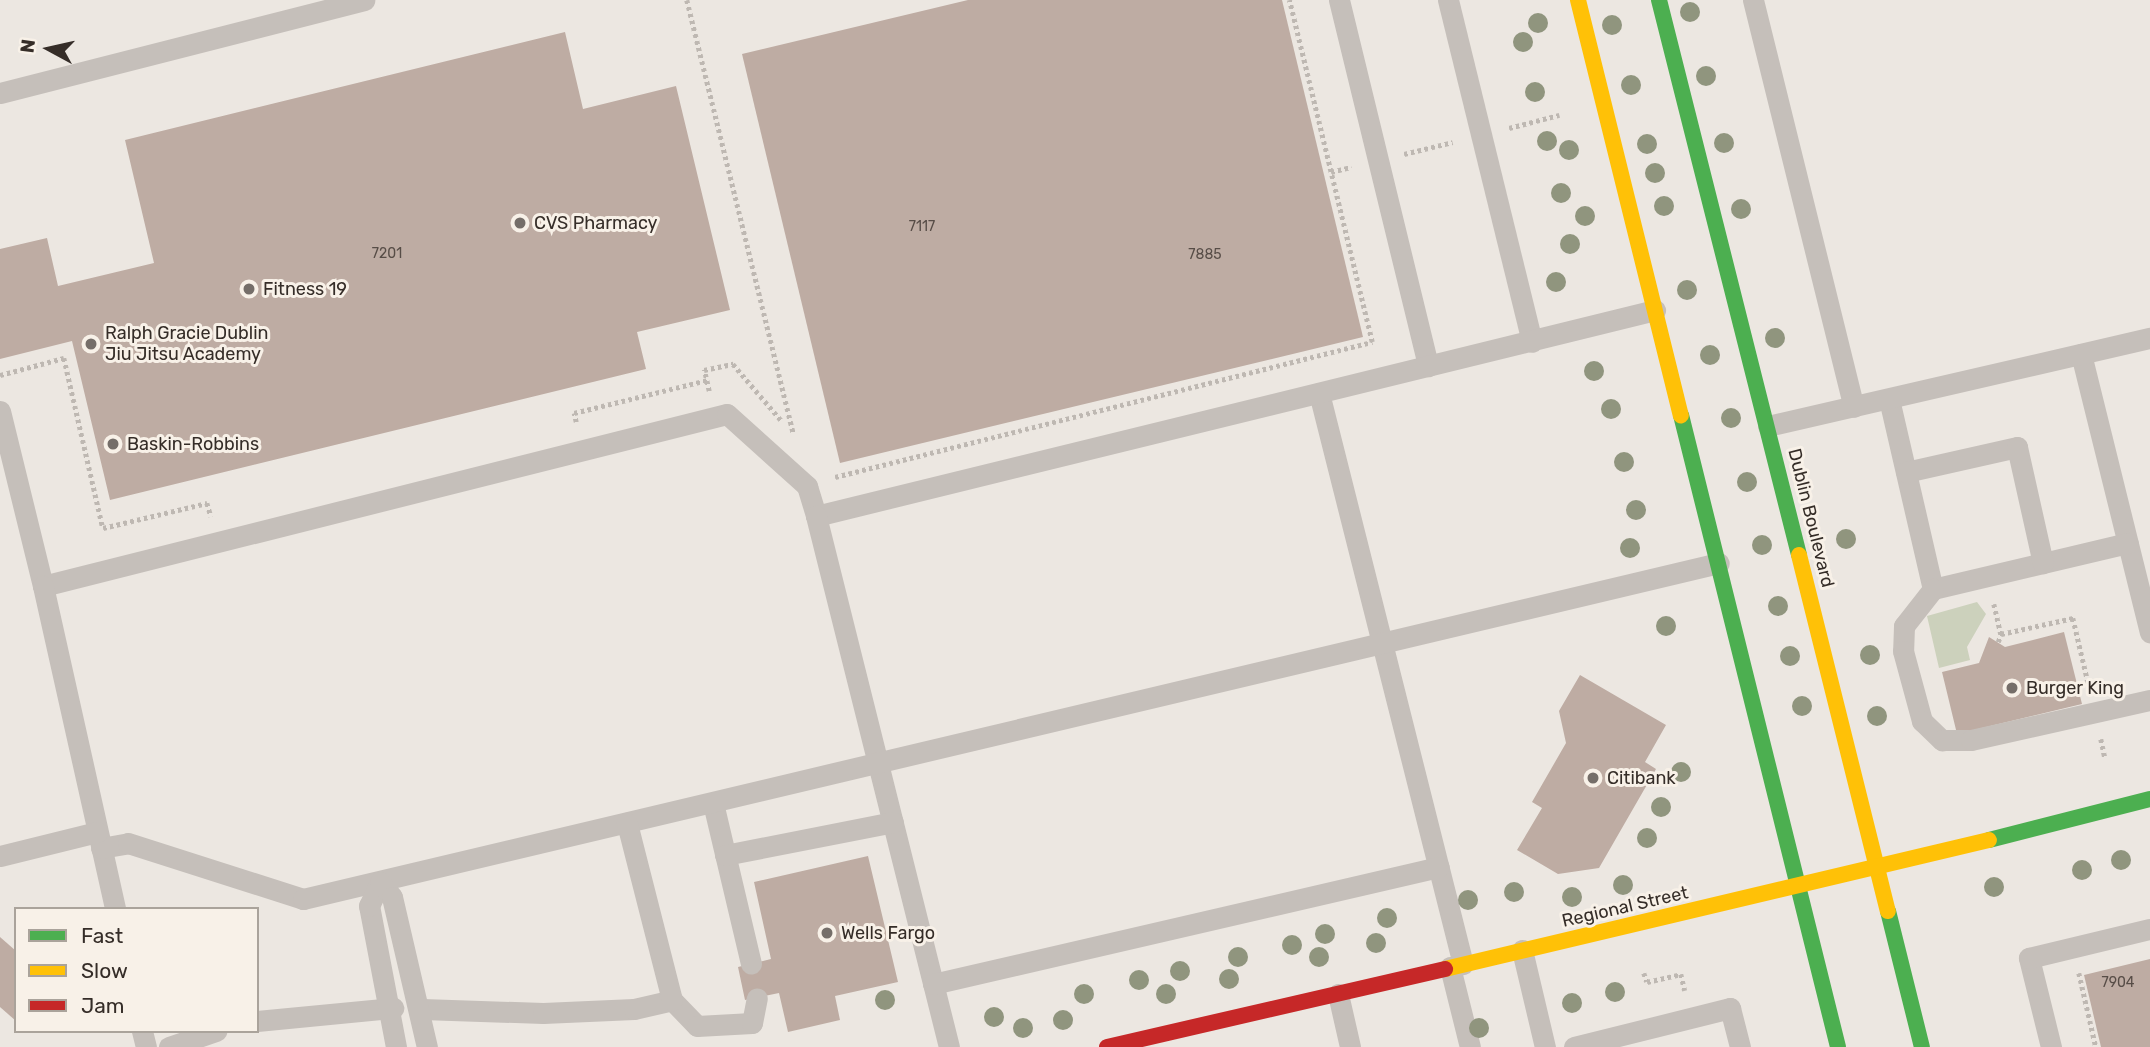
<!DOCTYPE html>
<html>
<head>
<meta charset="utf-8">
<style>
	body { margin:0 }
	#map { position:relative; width:2150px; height:1047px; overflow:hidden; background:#ece7e1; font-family:Rubik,sans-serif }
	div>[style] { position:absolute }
	.green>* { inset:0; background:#ccd1bc }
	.building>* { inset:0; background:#beaca3 }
	.path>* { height:4.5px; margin-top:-2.25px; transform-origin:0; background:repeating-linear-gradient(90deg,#beb8b2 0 3.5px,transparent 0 7px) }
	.lane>* { height:21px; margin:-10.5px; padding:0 10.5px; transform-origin:10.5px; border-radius:10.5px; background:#c5bfba }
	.fast>* { height:16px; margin:-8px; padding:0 8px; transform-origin:8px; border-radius:8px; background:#4caf50 }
	.slow>* { height:16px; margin:-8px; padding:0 8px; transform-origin:8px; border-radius:8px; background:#ffc107 }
	.jam>* { height:16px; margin:-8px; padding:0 8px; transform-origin:8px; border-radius:8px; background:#c62828 }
	.trees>* { width:20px; height:20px; margin:-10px; border-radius:50%; background:#90957e }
	.dots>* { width:19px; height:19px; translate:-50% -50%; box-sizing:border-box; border:4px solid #f8f1e8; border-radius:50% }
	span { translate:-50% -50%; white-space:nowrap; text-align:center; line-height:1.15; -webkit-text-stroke:6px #f8f1e8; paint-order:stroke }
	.number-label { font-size:14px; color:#574d47 }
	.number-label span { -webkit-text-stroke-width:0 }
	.poi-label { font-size:18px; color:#352d28 }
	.left { translate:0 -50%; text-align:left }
	.street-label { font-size:18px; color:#352d28 }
	.legend { position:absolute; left:14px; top:907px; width:245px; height:126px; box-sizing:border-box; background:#f8f1e8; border:2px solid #aaa39b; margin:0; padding:9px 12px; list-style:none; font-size:21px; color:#352d28 }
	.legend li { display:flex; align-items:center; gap:14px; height:35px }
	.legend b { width:35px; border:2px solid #aaa39b }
	.north { position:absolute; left:14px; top:14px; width:70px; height:70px; -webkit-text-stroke:5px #f8f1e8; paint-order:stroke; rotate:278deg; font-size:19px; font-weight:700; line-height:28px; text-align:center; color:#352d28 }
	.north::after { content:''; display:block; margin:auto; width:24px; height:32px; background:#352d28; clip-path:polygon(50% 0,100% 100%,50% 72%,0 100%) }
</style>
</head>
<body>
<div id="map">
	<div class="green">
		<div style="clip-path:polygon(1977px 602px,1986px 614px,1967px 647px,1970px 660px,1939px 668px,1927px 616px)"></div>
	</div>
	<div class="building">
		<div style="clip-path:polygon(968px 0,1282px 0,1363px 337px,840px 463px,742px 54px)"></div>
		<div style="clip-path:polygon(565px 32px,583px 109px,676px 86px,730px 310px,637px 332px,646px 369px,110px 500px,72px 341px,0 359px,0 249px,47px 238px,58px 286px,154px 263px,125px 140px)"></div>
		<div style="clip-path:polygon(2064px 632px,2082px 704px,1957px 734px,1942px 672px,1979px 663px,1989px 637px,2005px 647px)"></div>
		<div style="clip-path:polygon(1580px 675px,1666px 725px,1645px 762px,1656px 769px,1599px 868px,1558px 874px,1517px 850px,1542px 808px,1532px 802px,1566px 743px,1559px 711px)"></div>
		<div style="clip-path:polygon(868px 856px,898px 982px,835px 996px,840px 1020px,788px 1032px,779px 993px,745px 1000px,738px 967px,771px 959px,754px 882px)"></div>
		<div style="clip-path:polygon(0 937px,16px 951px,16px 1021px,0 1007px)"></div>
		<div style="clip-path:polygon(2150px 959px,2150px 1047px,2101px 1047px,2084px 975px)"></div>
	</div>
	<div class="path">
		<div style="left:687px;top:0;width:446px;rotate:76.2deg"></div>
		<div style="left:1509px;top:128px;width:52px;rotate:-14.6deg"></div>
		<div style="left:1404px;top:154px;width:50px;rotate:-13.8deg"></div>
		<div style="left:1331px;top:172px;width:21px;rotate:-14deg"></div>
		<div style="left:0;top:375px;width:66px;rotate:-14.9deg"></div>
		<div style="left:64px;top:358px;width:174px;rotate:77.1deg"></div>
		<div style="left:103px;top:528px;width:107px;rotate:-13.5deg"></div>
		<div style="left:207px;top:503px;width:14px;rotate:73deg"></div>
		<div style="left:709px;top:391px;width:22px;rotate:-103deg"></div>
		<div style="left:704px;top:370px;width:30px;rotate:-12deg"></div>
		<div style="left:733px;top:364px;width:74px;rotate:49.4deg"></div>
		<div style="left:576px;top:422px;width:9px;rotate:-103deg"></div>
		<div style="left:574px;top:413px;width:137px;rotate:-13.9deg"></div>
		<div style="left:835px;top:477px;width:554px;rotate:-14.11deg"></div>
		<div style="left:1372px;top:342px;width:352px;rotate:-103.6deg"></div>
		<div style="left:1994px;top:604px;width:31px;rotate:77deg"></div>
		<div style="left:1998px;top:642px;width:9px;rotate:-69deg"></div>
		<div style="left:2001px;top:634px;width:74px;rotate:-12.5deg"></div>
		<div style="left:2073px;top:618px;width:70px;rotate:76.8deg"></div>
		<div style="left:2101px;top:739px;width:19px;rotate:78deg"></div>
		<div style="left:1644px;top:973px;width:9px;rotate:72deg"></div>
		<div style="left:1647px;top:982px;width:35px;rotate:-13deg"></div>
		<div style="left:1681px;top:974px;width:17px;rotate:77deg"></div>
		<div style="left:2079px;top:973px;width:76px;rotate:77.1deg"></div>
	</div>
	<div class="lane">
		<div style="left:1339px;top:0;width:377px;rotate:76.3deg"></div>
		<div style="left:1448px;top:0;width:352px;rotate:76.2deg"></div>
		<div style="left:1753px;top:0;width:419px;rotate:76.1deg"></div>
		<div style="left:0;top:93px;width:376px;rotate:-14.3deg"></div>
		<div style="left:2081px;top:354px;width:287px;rotate:76.1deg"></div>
		<div style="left:1319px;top:393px;width:589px;rotate:75.85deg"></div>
		<div style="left:1889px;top:399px;width:195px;rotate:77deg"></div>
		<div style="left:1933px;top:589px;width:200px;rotate:-13.3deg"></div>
		<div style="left:0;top:411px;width:180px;rotate:76.2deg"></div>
		<div style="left:43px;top:586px;width:705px;rotate:-14.12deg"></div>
		<div style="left:727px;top:414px;width:108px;rotate:42deg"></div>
		<div style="left:807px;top:486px;width:31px;rotate:73deg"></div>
		<div style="left:816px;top:516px;width:864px;rotate:-13.79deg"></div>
		<div style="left:1768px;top:426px;width:392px;rotate:-13deg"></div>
		<div style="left:1906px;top:472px;width:114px;rotate:-12.7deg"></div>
		<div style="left:2017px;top:447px;width:119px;rotate:77.4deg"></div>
		<div style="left:816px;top:516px;width:547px;rotate:75.94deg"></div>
		<div style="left:43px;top:586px;width:331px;rotate:77.4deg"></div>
		<div style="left:1933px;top:589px;width:47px;rotate:128.1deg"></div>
		<div style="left:1904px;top:626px;width:25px;rotate:92deg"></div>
		<div style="left:1903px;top:651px;width:73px;rotate:74.8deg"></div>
		<div style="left:1922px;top:721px;width:28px;rotate:44deg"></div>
		<div style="left:1942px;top:740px;width:29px"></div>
		<div style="left:1971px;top:740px;width:183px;rotate:-12.6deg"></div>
		<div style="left:713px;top:803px;width:165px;rotate:76.7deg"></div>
		<div style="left:101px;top:848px;width:27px;rotate:-10deg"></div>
		<div style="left:128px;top:843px;width:184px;rotate:17.7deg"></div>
		<div style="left:303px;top:899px;width:1455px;rotate:-13.35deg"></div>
		<div style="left:725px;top:855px;width:171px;rotate:-11.1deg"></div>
		<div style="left:0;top:856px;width:100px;rotate:-13.9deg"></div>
		<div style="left:1522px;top:950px;width:100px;rotate:76.7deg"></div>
		<div style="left:1450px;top:967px;width:82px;rotate:76deg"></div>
		<div style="left:933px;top:984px;width:519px;rotate:-13.02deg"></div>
		<div style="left:1338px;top:994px;width:54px;rotate:77.2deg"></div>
		<div style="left:672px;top:1000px;width:36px;rotate:46deg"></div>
		<div style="left:697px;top:1026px;width:55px;rotate:-3.1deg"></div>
		<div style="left:752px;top:1023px;width:25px;rotate:-79deg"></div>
		<div style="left:422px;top:1009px;width:121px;rotate:1.9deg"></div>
		<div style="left:543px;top:1013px;width:91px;rotate:-2.5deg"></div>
		<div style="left:634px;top:1009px;width:39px;rotate:-13deg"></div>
		<div style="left:672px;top:1000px;width:183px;rotate:-104.3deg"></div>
		<div style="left:257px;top:1021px;width:137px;rotate:-5.5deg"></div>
		<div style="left:142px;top:1031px;width:16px;rotate:76deg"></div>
		<div style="left:169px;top:1047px;width:50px;rotate:-18.8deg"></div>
		<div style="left:396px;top:1047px;width:144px;rotate:-100.8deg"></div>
		<div style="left:369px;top:906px;width:26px;rotate:-65deg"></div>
		<div style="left:380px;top:882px;width:19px;rotate:51deg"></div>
		<div style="left:392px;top:897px;width:154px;rotate:76.9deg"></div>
		<div style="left:1574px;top:1047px;width:161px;rotate:-14deg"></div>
		<div style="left:1730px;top:1008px;width:40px;rotate:75.6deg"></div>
		<div style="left:2051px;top:1047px;width:92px;rotate:-103.9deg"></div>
		<div style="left:2029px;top:958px;width:124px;rotate:-13.5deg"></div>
	</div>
	<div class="fast">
		<div style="left:1659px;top:0;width:572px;rotate:75.84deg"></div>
		<div style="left:1681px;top:415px;width:651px;rotate:76.05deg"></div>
		<div style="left:1989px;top:840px;width:166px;rotate:-14.3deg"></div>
		<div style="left:1888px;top:911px;width:140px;rotate:76deg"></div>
	</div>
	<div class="slow">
		<div style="left:1578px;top:0;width:428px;rotate:76.1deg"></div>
		<div style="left:1799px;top:555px;width:367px;rotate:76deg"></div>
		<div style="left:1445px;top:969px;width:559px;rotate:-13.34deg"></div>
	</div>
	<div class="jam">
		<div style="left:1107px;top:1047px;width:347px;rotate:-13deg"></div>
	</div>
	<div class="trees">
		<div style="left:1690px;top:12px"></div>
		<div style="left:1538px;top:23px"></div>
		<div style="left:1612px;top:25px"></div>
		<div style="left:1523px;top:42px"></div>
		<div style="left:1706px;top:76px"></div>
		<div style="left:1631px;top:85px"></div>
		<div style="left:1535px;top:92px"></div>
		<div style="left:1547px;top:141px"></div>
		<div style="left:1724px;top:143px"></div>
		<div style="left:1647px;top:144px"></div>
		<div style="left:1569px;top:150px"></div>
		<div style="left:1655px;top:173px"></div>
		<div style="left:1561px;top:193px"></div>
		<div style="left:1664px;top:206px"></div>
		<div style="left:1741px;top:209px"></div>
		<div style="left:1585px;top:216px"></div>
		<div style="left:1570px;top:244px"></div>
		<div style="left:1556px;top:282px"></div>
		<div style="left:1687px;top:290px"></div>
		<div style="left:1775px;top:338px"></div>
		<div style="left:1710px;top:355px"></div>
		<div style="left:1594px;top:371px"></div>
		<div style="left:1611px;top:409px"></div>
		<div style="left:1731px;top:418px"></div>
		<div style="left:1624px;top:462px"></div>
		<div style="left:1747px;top:482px"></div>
		<div style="left:1636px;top:510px"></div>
		<div style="left:1846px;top:539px"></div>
		<div style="left:1762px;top:545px"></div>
		<div style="left:1630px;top:548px"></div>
		<div style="left:1778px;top:606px"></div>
		<div style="left:1666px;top:626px"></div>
		<div style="left:1870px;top:655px"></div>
		<div style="left:1790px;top:656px"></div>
		<div style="left:1802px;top:706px"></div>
		<div style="left:1877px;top:716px"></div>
		<div style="left:1681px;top:772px"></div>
		<div style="left:1661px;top:807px"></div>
		<div style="left:1647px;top:838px"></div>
		<div style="left:2121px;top:860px"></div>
		<div style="left:2082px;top:870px"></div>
		<div style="left:1623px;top:885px"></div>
		<div style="left:1994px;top:887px"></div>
		<div style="left:1514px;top:892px"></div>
		<div style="left:1572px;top:897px"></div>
		<div style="left:1468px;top:900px"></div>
		<div style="left:1387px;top:918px"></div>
		<div style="left:1325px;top:934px"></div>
		<div style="left:1376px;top:943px"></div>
		<div style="left:1292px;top:945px"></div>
		<div style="left:1238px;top:957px"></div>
		<div style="left:1319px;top:957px"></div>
		<div style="left:1180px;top:971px"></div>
		<div style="left:1229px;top:979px"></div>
		<div style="left:1139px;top:980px"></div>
		<div style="left:1615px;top:992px"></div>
		<div style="left:1084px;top:994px"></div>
		<div style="left:1166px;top:994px"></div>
		<div style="left:885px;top:1000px"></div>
		<div style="left:1572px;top:1003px"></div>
		<div style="left:994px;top:1017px"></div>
		<div style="left:1063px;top:1020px"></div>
		<div style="left:1023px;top:1028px"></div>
		<div style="left:1479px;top:1028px"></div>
	</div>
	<div class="dots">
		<div style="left:520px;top:223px;background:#756e69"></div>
		<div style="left:249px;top:289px;background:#756e69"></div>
		<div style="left:91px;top:344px;background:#756e69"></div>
		<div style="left:113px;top:444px;background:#756e69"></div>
		<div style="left:2012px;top:688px;background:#756e69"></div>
		<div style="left:1593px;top:778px;background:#756e69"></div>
		<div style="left:827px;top:933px;background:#756e69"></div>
	</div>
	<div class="number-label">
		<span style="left:922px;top:227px">7117</span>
		<span style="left:387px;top:254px">7201</span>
		<span style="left:1205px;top:255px">7885</span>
		<span style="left:2118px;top:983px">7904</span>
	</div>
	<div class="poi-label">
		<span class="left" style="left:534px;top:223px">CVS Pharmacy</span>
		<span class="left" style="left:263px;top:289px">Fitness 19</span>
		<span class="left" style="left:105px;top:344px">Ralph Gracie Dublin<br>Jiu Jitsu Academy</span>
		<span class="left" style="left:127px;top:444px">Baskin-Robbins</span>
		<span class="left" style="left:2026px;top:688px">Burger King</span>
		<span class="left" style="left:1607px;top:778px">Citibank</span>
		<span class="left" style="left:841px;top:933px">Wells Fargo</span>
	</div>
	<div class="street-label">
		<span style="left:1811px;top:518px;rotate:76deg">Dublin Boulevard</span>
		<span style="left:1625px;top:907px;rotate:-13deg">Regional Street</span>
	</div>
	<ul class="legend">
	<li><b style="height:9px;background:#4caf50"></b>Fast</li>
	<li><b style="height:9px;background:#ffc107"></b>Slow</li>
	<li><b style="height:9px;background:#c62828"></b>Jam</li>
	</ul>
	<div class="north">N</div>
</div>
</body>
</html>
